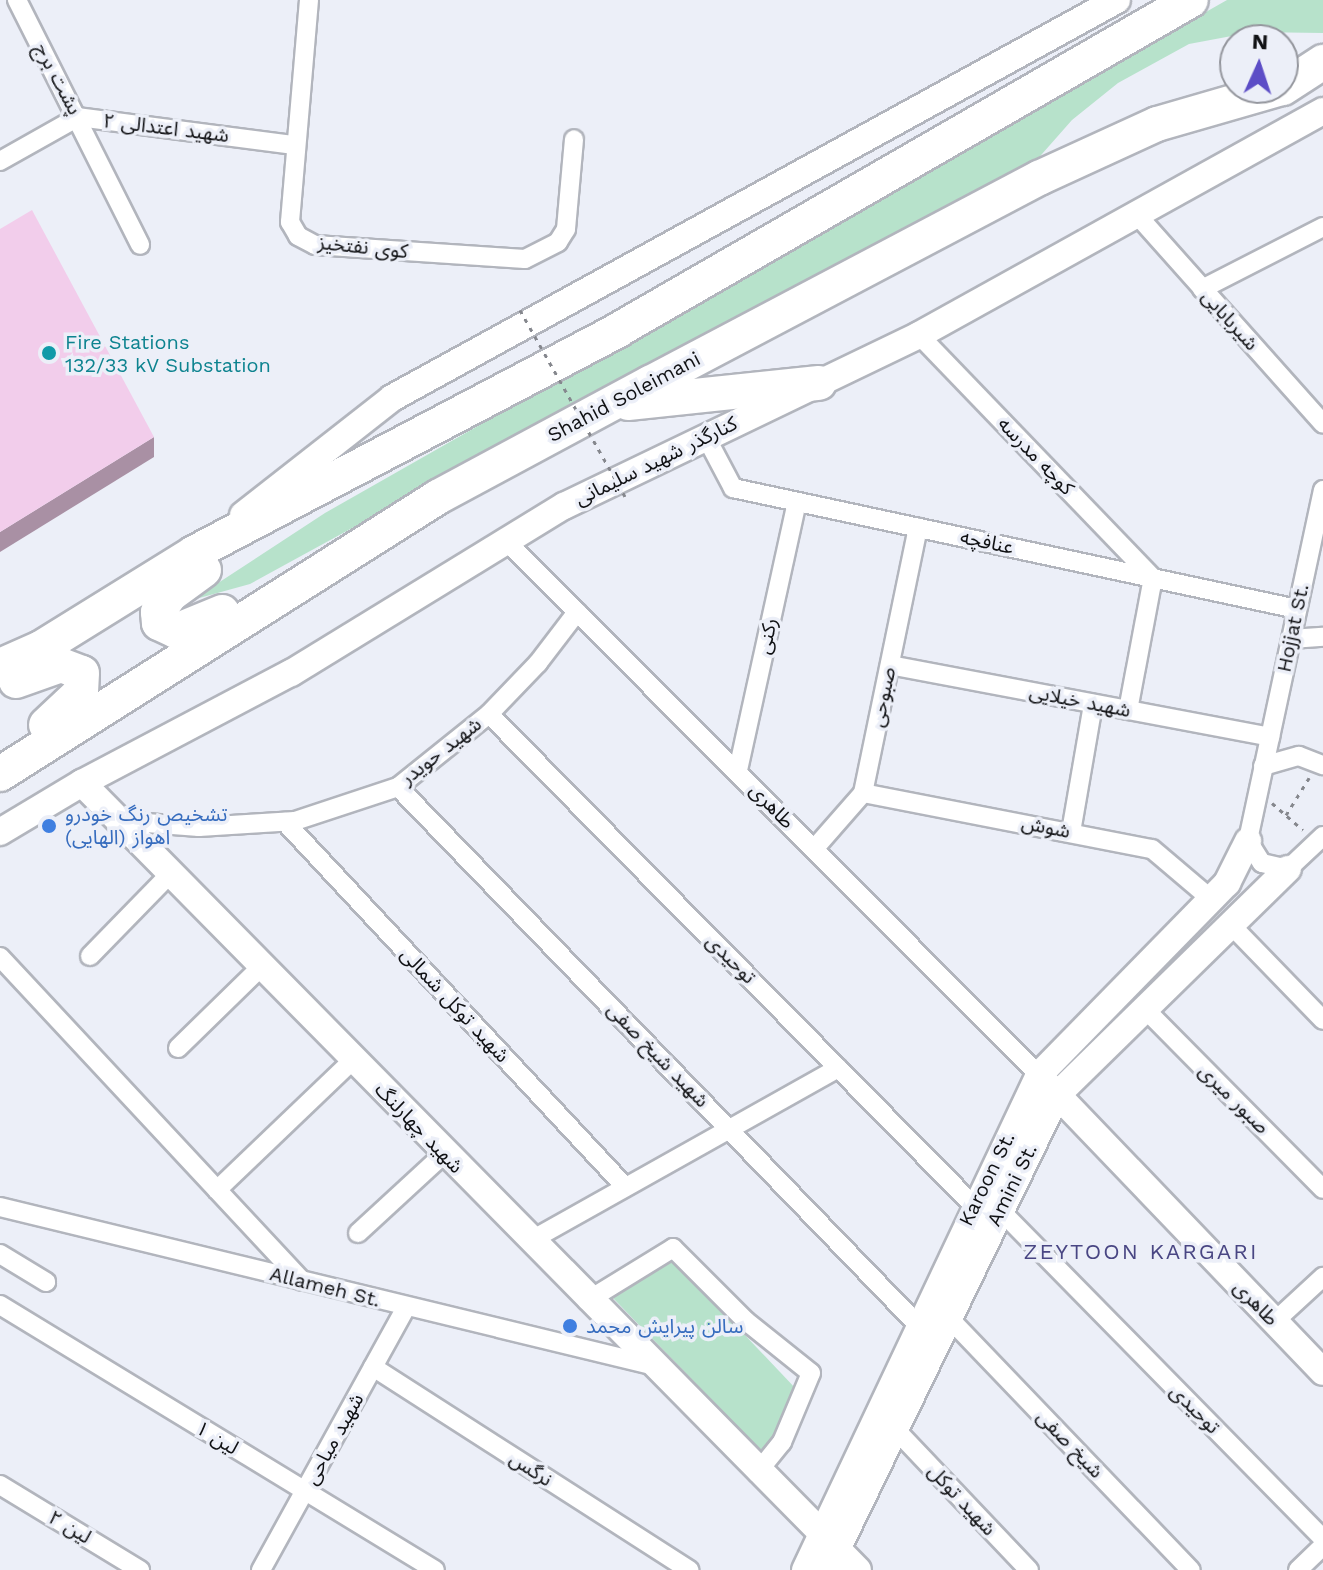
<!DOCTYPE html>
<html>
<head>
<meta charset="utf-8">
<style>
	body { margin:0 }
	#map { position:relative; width:1323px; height:1570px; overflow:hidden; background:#eceff8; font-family:"Work Sans","Noto Sans Arabic",sans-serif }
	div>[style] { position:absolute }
	.green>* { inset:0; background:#b7e2cb }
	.path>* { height:3px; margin-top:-1.5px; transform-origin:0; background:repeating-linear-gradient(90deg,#85878d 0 4px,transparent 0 10px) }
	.roads { filter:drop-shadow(2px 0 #b2b5bd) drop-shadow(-2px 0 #b2b5bd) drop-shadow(0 2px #b2b5bd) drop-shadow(0 -2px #b2b5bd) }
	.street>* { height:18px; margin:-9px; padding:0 9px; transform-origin:9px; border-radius:9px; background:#fff }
	.secondary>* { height:26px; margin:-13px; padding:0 13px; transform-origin:13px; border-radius:13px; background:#fff }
	.highway>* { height:34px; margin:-17px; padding:0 17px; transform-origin:17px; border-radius:17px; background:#fff }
	.path-bridge>* { height:3px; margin-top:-1.5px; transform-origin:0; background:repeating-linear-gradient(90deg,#85878d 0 4px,transparent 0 10px) }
	.shaded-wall>* { inset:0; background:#a990a4 }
	.building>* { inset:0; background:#f2cdeb }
	.dots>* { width:22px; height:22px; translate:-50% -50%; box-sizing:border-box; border:4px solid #eceff8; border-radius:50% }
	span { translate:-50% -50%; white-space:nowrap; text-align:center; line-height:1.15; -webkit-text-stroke:7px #eceff8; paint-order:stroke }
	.street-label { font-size:20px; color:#101114 }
	.culture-label { font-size:20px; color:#0d838f }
	.left { translate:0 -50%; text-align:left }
	.shop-label { font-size:20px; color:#366cbe }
	.neighbourhood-label { font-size:22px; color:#494683; letter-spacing:2px }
	.north { position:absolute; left:1219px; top:24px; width:80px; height:80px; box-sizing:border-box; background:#eceff8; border:2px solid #94969d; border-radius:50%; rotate:3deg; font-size:22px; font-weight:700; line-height:32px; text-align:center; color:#101114 }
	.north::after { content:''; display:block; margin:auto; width:28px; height:36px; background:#5c4dc6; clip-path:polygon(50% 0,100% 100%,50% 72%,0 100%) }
</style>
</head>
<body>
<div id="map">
	<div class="green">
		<div style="clip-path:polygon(1227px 0,1323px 0,1323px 33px,1253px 32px,1189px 44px,1118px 83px,1072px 120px,1027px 171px,637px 372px,250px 584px,192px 600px,325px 513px)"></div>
		<div style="clip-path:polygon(672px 1258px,797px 1390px,766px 1456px,612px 1297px)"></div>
	</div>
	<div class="path">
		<div style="left:1272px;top:803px;width:41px;rotate:41.1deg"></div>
		<div style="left:1286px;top:815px;width:44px;rotate:-58.1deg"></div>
	</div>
	<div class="roads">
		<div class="street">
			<div style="left:17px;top:0;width:274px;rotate:63.3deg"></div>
			<div style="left:309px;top:0;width:223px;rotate:94.9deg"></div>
			<div style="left:290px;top:222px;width:16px;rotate:60deg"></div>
			<div style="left:298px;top:236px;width:19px;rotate:28deg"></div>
			<div style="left:315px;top:245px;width:210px;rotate:3.8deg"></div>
			<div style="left:525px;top:259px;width:37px;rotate:-27deg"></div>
			<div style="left:558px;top:242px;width:15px;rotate:-58deg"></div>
			<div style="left:566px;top:229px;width:90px;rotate:-84.9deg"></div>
			<div style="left:0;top:161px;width:90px;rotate:-29.4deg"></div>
			<div style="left:78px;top:117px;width:219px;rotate:7.4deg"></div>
			<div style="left:1138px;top:216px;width:278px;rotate:48.3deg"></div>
			<div style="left:1202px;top:289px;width:136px;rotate:-27.1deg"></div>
			<div style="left:919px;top:335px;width:337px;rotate:46.1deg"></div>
			<div style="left:706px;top:437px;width:58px;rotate:62.1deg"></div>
			<div style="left:733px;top:488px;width:577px;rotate:12.11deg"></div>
			<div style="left:1323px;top:490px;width:359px;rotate:102.1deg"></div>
			<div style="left:1248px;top:841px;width:26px;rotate:58deg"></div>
			<div style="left:1262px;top:863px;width:27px;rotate:13deg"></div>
			<div style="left:1288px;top:869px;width:48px;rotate:-43.3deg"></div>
			<div style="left:504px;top:539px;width:757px;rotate:45.05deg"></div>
			<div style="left:1291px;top:639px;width:32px;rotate:-4deg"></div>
			<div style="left:890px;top:665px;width:387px;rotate:10.7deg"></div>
			<div style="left:1128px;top:710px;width:134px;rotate:-79.3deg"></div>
			<div style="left:489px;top:714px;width:689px;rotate:45.41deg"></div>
			<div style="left:1263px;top:766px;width:37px;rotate:-16deg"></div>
			<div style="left:1299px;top:756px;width:26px;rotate:21deg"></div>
			<div style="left:738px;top:770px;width:274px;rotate:-77.6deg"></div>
			<div style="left:398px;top:787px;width:747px;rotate:45.98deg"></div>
			<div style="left:863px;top:793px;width:294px;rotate:11deg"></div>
			<div style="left:1152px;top:849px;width:77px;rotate:40.3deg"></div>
			<div style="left:120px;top:821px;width:79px;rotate:4.3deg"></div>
			<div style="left:199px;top:827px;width:96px;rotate:-3.6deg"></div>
			<div style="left:295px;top:821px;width:108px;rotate:-18.3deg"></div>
			<div style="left:398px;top:787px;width:117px;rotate:-38.7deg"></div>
			<div style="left:489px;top:714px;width:71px;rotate:-46.1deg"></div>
			<div style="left:538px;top:663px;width:64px;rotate:-52.6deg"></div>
			<div style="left:285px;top:822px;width:499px;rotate:47deg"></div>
			<div style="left:1071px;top:832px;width:130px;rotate:-80.2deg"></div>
			<div style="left:814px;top:849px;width:74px;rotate:-48.8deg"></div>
			<div style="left:863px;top:793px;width:271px;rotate:-78.3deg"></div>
			<div style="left:1231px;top:925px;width:132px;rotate:45.9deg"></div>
			<div style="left:90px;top:956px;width:116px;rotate:-45.7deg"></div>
			<div style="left:0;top:957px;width:443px;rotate:47deg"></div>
			<div style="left:1145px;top:1009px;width:253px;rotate:45.3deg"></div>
			<div style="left:178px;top:1048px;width:117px;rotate:-44.3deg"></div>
			<div style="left:217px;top:1190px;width:188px;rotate:-43.7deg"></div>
			<div style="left:0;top:1207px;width:670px;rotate:13.64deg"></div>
			<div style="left:1000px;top:1210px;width:461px;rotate:45.5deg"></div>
			<div style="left:358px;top:1233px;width:117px;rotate:-42.6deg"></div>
			<div style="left:530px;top:1241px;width:353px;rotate:-29.3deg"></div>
			<div style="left:0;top:1254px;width:54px;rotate:31.3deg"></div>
			<div style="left:587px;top:1301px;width:101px;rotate:-31.6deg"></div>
			<div style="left:673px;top:1248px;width:103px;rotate:45deg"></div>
			<div style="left:746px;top:1321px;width:83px;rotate:38.7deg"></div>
			<div style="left:811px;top:1373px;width:75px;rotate:112.8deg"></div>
			<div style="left:782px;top:1442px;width:40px;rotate:129deg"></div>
			<div style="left:0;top:1305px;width:509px;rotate:31.35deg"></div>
			<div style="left:949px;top:1318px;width:349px;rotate:46.2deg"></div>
			<div style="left:1274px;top:1322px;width:67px;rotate:-42.6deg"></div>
			<div style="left:373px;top:1367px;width:376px;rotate:32.7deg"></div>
			<div style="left:896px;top:1430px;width:193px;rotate:46.5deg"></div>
			<div style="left:0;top:1485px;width:164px;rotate:31.3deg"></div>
			<div style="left:261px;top:1570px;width:300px;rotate:-61.1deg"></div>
			<div style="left:1298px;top:1570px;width:35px;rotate:-44deg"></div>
		</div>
		<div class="secondary">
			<div style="left:243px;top:515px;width:189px;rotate:-38.1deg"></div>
			<div style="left:392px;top:398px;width:827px;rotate:-28.77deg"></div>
			<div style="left:82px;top:783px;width:1105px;rotate:45.4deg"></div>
			<div style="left:0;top:832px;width:96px;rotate:-30.9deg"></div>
			<div style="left:82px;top:783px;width:236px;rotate:-27.8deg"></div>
			<div style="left:291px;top:673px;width:320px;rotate:-31.5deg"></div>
			<div style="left:564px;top:506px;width:394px;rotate:-25.7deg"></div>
			<div style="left:919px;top:335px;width:462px;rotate:-29deg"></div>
			<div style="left:1046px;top:1083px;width:400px;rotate:46.2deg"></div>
			<div style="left:805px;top:1570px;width:548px;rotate:-64.7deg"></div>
			<div style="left:1039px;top:1075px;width:269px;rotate:-45.6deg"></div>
			<div style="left:1227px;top:883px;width:47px;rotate:-63.4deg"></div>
			<div style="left:827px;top:1570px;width:528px;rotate:-64.16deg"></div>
			<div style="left:1057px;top:1095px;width:323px;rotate:-44.4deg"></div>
		</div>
		<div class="highway">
			<div style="left:1283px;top:88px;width:48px;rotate:-33deg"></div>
			<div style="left:628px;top:403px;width:192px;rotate:-6deg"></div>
			<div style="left:204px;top:570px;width:42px;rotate:143.7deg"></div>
			<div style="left:170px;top:595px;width:21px;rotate:125deg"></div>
			<div style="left:158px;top:612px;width:11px;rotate:85deg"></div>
			<div style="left:159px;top:623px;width:19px;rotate:25deg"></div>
			<div style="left:176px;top:631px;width:50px;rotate:-22.4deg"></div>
			<div style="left:0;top:666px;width:45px;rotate:-23.7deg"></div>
			<div style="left:41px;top:648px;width:180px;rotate:-31.8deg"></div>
			<div style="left:194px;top:553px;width:479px;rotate:-27.7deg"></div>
			<div style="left:618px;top:330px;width:661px;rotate:-29.94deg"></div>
			<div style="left:16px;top:681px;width:48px;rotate:-19.6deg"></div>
			<div style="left:61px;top:665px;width:22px;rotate:21deg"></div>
			<div style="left:82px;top:673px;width:19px;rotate:93deg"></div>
			<div style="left:81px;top:692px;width:48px;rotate:136.7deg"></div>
			<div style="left:0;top:774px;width:518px;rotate:-32.31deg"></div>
			<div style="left:438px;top:497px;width:241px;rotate:-28.3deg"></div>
			<div style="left:650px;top:383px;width:440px;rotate:-27.8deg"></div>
			<div style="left:1039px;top:178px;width:130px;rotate:-24.6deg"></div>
			<div style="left:1157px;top:124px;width:130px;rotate:-16.1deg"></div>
		</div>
	</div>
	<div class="path-bridge">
		<div style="left:520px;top:310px;width:214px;rotate:60.6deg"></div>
	</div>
	<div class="shaded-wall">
		<div style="clip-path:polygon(154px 437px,154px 457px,0 552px,0 532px)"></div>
	</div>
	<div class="building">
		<div style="clip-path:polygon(32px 210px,154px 437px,0 532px,0 229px)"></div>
	</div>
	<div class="dots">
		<div style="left:49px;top:353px;background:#0f9aa8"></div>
		<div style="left:49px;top:826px;background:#3f7fe0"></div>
		<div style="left:570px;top:1326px;background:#3f7fe0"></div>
	</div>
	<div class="street-label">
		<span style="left:58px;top:79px;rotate:62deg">پشت برج</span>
		<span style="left:166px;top:128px;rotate:7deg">شهید اعتدالی ۲</span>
		<span style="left:363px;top:247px;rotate:6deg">کوی نفتخیز</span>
		<span style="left:1230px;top:320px;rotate:48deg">شیربابایی</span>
		<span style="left:624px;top:397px;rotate:-28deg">Shahid Soleimani</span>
		<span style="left:1036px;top:456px;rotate:46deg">کوچه مدرسه</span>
		<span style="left:656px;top:461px;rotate:-26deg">کنارگذر شهید سلیمانی</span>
		<span style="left:987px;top:542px;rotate:12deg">عنافچه</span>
		<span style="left:1293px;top:628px;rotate:-78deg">Hojjat St.</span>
		<span style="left:767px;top:636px;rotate:-78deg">رکنی</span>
		<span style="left:883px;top:697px;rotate:-78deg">صبوحی</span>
		<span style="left:1080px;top:701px;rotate:11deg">شهید خیلایی</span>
		<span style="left:441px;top:751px;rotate:-38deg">شهید حویدر</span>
		<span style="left:772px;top:806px;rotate:46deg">طاهری</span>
		<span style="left:1046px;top:827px;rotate:11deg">شوش</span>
		<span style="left:731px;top:959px;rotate:45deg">توحیدی</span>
		<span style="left:455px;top:1005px;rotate:47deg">شهید توکل شمالی</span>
		<span style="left:658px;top:1055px;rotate:46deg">شهید شیخ صفی</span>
		<span style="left:1234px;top:1099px;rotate:45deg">صبور میری</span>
		<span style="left:419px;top:1128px;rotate:46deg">شهید چهارلنگ</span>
		<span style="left:987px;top:1179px;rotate:-64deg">Karoon St.</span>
		<span style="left:1012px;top:1185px;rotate:-64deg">Amini St.</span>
		<span style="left:325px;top:1287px;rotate:14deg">Allameh St.</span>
		<span style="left:1256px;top:1303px;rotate:46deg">طاهری</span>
		<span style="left:1195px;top:1409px;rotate:45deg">توحیدی</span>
		<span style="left:217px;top:1438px;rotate:31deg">لین ۱</span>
		<span style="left:334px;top:1439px;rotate:-61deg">شهید میاحی</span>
		<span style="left:1070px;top:1444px;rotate:46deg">شیخ صفی</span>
		<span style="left:531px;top:1469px;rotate:33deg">نرگس</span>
		<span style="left:962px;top:1500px;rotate:47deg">شهید توکل</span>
		<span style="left:70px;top:1527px;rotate:31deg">لین ۲</span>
	</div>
	<div class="culture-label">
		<span class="left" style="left:65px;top:354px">Fire Stations<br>132/33 kV Substation</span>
	</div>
	<div class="shop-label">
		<span class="left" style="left:65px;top:826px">تشخیص رنگ خودرو<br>اهواز (الهایی)</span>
		<span class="left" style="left:586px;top:1326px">سالن پیرایش محمد</span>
	</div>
	<div class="neighbourhood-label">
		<span style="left:1141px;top:1252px">ZEYTOON KARGARI</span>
	</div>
	<div class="north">N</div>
</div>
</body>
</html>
